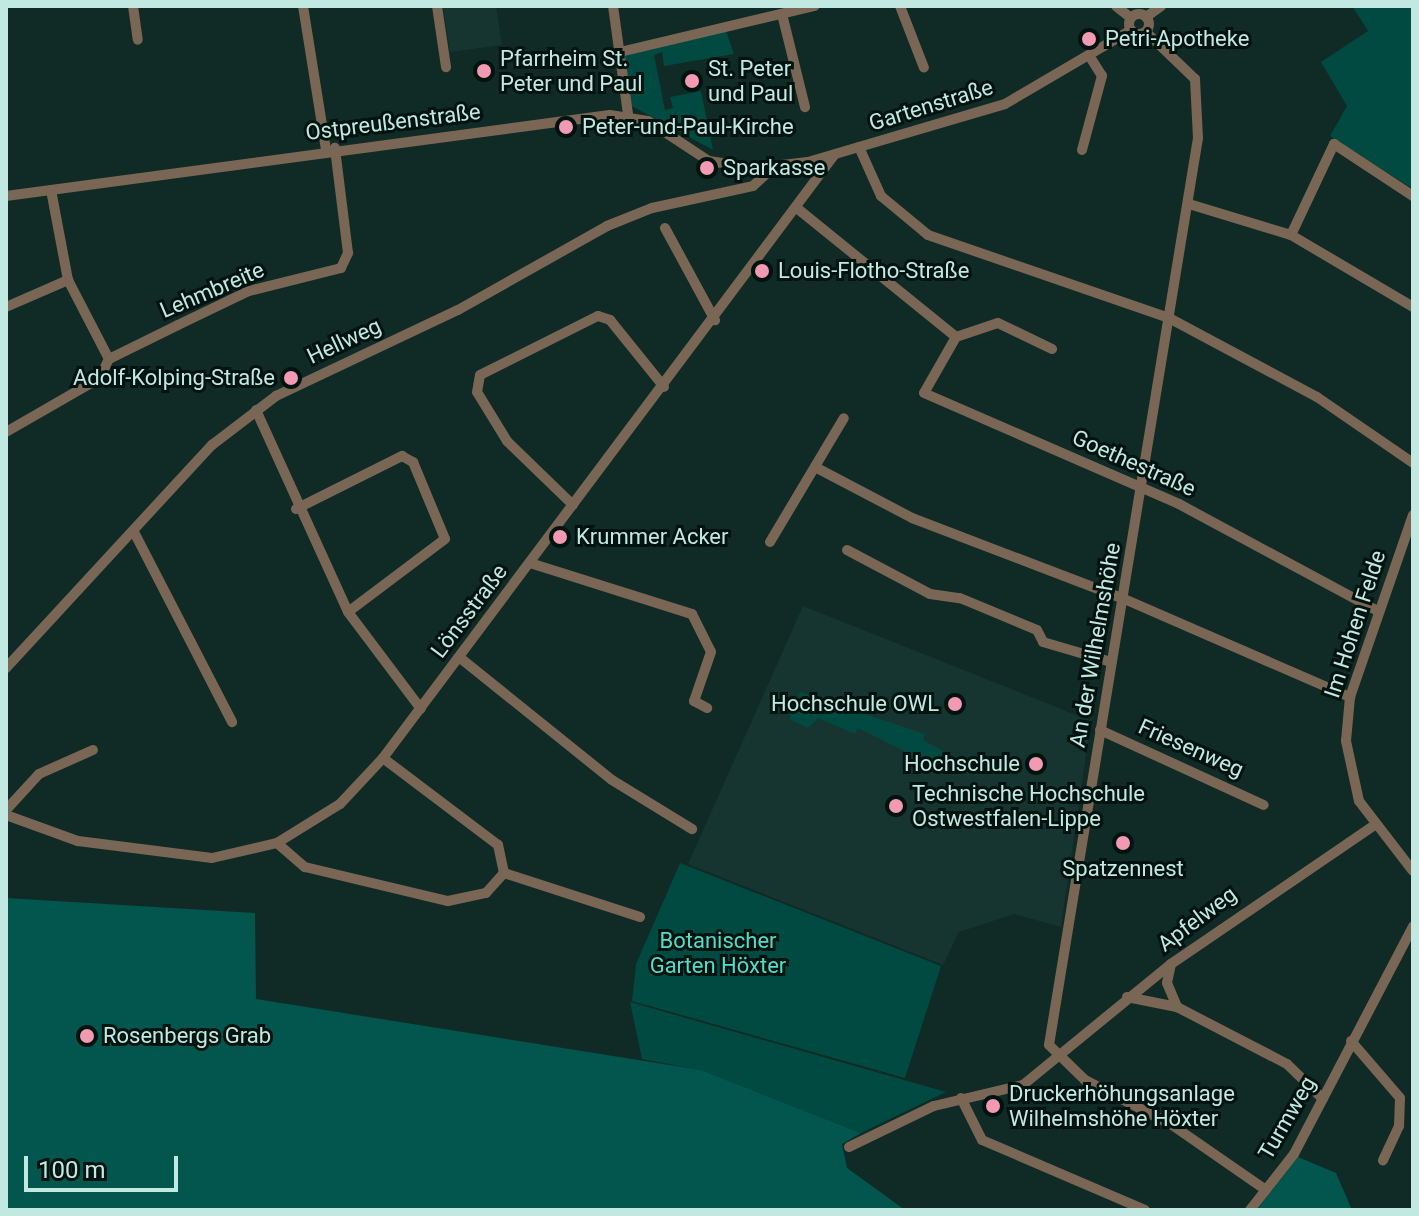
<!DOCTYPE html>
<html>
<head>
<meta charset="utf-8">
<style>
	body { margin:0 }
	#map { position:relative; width:1419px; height:1216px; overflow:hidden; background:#102a26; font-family:Roboto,sans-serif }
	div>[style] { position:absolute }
	.built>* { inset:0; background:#163530 }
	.green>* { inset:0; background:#004a42 }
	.forest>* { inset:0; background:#02564d }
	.minor>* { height:10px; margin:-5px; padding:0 5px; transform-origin:5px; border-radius:5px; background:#7a6654 }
	.minor>.ring { margin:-5px; padding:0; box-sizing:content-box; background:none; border:10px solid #7a6654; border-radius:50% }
	.dots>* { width:22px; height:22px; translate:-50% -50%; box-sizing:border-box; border:4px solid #00130f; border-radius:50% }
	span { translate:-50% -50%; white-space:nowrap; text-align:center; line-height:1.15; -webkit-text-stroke:6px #00130f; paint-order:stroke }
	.poi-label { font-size:22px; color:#c1e8e1 }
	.left { translate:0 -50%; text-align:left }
	.right { translate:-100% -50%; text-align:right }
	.street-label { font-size:22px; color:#c1e8e1 }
	.park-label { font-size:22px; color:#54dbc9 }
	.frame { position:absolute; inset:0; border:8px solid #c1e8e1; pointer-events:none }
	.scale { position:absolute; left:24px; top:1156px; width:154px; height:36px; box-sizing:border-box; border:4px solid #c1e8e1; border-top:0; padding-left:10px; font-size:24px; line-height:28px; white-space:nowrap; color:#c1e8e1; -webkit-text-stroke:6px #00130f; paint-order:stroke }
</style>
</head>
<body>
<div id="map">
	<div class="built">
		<div style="clip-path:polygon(443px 6px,496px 6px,502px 45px,450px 52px)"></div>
		<div style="clip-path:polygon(803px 606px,1091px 721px,1061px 927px,1014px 914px,959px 932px,943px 965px,688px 864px)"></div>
	</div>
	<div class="green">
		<div style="clip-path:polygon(1352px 6px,1413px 6px,1413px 189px,1330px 136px,1347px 106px,1321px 62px,1368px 31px)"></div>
		<div style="clip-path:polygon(726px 31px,734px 54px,664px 66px,662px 52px,654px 55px,665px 110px,673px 108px,670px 97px,701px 91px,713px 150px,630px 105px,624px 55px)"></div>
		<div style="clip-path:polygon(800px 692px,925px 734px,923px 740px,943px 751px,936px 767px,858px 728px,855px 734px,818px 718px,808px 728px,789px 719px)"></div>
		<div style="clip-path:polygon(680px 863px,941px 966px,905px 1078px,632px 1001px,636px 964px)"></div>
		<div style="clip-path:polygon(630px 1002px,946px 1092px,861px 1133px,701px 1070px,642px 1059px)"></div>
	</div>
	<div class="forest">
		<div style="clip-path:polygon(6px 898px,255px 913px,256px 999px,701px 1070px,861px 1133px,842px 1144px,847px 1168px,905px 1210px,6px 1210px)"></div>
		<div style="clip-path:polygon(1298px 1157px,1336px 1173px,1352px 1210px,1257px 1210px)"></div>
	</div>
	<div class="minor">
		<div style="left:133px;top:6px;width:34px;rotate:82deg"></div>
		<div style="left:303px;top:6px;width:145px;rotate:80.9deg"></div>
		<div style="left:437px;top:6px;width:62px;rotate:81.6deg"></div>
		<div style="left:613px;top:6px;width:109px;rotate:82.1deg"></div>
		<div style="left:900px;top:6px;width:66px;rotate:68.8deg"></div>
		<div style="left:1116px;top:6px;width:19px;rotate:39deg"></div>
		<div class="ring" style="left:1129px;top:14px;width:10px;height:10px"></div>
		<div style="left:782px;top:14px;width:96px;rotate:76.1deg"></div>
		<div style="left:1146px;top:17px;width:19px;rotate:-36deg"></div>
		<div style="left:1146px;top:32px;width:68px;rotate:43.8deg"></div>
		<div style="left:1195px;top:79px;width:59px;rotate:87.1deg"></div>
		<div style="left:1198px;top:138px;width:919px;rotate:99.33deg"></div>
		<div style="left:1049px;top:1045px;width:50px;rotate:44.2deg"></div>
		<div style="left:1085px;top:1080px;width:98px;rotate:27.3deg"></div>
		<div style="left:1172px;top:1125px;width:114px;rotate:34.7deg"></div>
		<div style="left:620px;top:52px;width:200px;rotate:-13.3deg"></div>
		<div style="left:859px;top:147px;width:54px;rotate:65.8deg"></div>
		<div style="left:881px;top:196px;width:61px;rotate:39.7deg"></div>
		<div style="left:928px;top:235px;width:255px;rotate:19deg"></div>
		<div style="left:1169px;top:318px;width:168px;rotate:28.1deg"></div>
		<div style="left:1317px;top:397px;width:116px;rotate:34.5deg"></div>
		<div style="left:1082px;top:150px;width:77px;rotate:-74.9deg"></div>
		<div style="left:1102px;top:76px;width:22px;rotate:-122deg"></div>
		<div style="left:51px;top:190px;width:92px;rotate:79.3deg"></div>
		<div style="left:68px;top:280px;width:89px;rotate:62.6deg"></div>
		<div style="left:6px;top:196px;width:609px;rotate:-7.64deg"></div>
		<div style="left:610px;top:115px;width:38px;rotate:9deg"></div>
		<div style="left:648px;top:121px;width:73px;rotate:33.3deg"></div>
		<div style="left:709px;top:161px;width:47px;rotate:8.7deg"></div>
		<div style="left:755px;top:168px;width:53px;rotate:-6.5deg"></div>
		<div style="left:808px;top:162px;width:205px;rotate:-16.4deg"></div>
		<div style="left:1005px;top:104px;width:146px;rotate:-30.4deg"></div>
		<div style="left:1189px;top:204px;width:107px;rotate:16.9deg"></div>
		<div style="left:1291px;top:235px;width:142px;rotate:30.5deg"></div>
		<div style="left:798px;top:209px;width:203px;rotate:39deg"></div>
		<div style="left:956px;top:337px;width:44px;rotate:-18.4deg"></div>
		<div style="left:998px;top:323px;width:60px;rotate:25.7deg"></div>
		<div style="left:665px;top:228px;width:105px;rotate:61.5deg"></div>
		<div style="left:1291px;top:235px;width:101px;rotate:-64.7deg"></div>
		<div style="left:1334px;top:144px;width:95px;rotate:33.4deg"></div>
		<div style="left:6px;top:307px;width:68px;rotate:-23.5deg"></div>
		<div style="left:956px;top:337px;width:64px;rotate:119.7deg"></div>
		<div style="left:924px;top:393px;width:278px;rotate:23.5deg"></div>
		<div style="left:1179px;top:504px;width:226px;rotate:28.3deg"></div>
		<div style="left:256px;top:410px;width:222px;rotate:65.5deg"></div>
		<div style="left:348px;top:612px;width:121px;rotate:53deg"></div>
		<div style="left:6px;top:432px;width:108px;rotate:-29.9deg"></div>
		<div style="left:100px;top:378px;width:21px;rotate:-65deg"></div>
		<div style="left:109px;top:359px;width:77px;rotate:-26.2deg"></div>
		<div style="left:178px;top:325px;width:79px;rotate:-25.6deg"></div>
		<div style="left:249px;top:291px;width:95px;rotate:-14deg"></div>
		<div style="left:341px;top:268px;width:17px;rotate:-65deg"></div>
		<div style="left:348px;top:253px;width:106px;rotate:-97.1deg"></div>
		<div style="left:815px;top:467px;width:110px;rotate:27.7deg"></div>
		<div style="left:912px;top:518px;width:225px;rotate:20.9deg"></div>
		<div style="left:1122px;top:598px;width:249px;rotate:23.5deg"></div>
		<div style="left:573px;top:505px;width:92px;rotate:-135.9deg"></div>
		<div style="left:507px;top:441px;width:57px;rotate:-121.5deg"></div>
		<div style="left:477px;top:392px;width:17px;rotate:-80deg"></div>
		<div style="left:480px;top:375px;width:132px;rotate:-26.6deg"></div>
		<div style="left:598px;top:316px;width:13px;rotate:18deg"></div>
		<div style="left:610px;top:320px;width:86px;rotate:51.1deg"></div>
		<div style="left:296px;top:509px;width:119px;rotate:-26.6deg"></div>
		<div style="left:402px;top:456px;width:13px;rotate:29deg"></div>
		<div style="left:413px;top:462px;width:83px;rotate:67.4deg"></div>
		<div style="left:445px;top:539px;width:121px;rotate:143deg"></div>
		<div style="left:1413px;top:515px;width:193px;rotate:109.1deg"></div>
		<div style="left:1350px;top:697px;width:44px;rotate:95.2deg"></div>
		<div style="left:1346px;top:741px;width:61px;rotate:77.8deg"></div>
		<div style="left:1359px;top:801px;width:88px;rotate:52.4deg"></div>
		<div style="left:134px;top:532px;width:214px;rotate:62.7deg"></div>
		<div style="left:770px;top:542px;width:144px;rotate:-59.2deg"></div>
		<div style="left:847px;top:550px;width:94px;rotate:27.9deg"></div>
		<div style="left:930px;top:594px;width:30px;rotate:8deg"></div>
		<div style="left:960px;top:598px;width:83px;rotate:22.6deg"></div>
		<div style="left:1037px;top:630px;width:13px;rotate:63deg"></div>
		<div style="left:1043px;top:642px;width:71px;rotate:16.4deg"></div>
		<div style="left:530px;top:563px;width:170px;rotate:17.5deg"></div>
		<div style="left:692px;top:614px;width:42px;rotate:63.4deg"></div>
		<div style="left:711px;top:652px;width:52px;rotate:109.1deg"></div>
		<div style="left:694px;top:701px;width:15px;rotate:28deg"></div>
		<div style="left:459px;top:657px;width:196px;rotate:38.8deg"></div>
		<div style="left:612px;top:780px;width:94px;rotate:31.5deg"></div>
		<div style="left:6px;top:668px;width:304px;rotate:-47.3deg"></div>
		<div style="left:212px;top:445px;width:81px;rotate:-37.4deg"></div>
		<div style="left:276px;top:396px;width:201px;rotate:-25.3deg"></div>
		<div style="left:458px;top:310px;width:171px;rotate:-29.4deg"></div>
		<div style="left:607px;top:226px;width:48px;rotate:-21.8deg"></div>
		<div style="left:652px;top:208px;width:103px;rotate:-12.3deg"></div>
		<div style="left:753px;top:186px;width:28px;rotate:-42deg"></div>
		<div style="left:1100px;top:730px;width:180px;rotate:24.6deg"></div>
		<div style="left:6px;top:810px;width:49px;rotate:-47.5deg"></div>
		<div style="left:39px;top:774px;width:59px;rotate:-24deg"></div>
		<div style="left:6px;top:815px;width:77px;rotate:19.9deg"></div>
		<div style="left:78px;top:841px;width:135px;rotate:7.2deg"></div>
		<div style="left:212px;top:858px;width:67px;rotate:-13deg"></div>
		<div style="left:277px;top:843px;width:74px;rotate:-31.8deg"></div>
		<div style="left:340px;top:804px;width:63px;rotate:-46.9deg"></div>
		<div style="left:383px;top:758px;width:754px;rotate:-53.19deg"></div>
		<div style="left:277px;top:843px;width:37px;rotate:41deg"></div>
		<div style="left:305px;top:867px;width:147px;rotate:13.4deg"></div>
		<div style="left:448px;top:901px;width:39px;rotate:-12deg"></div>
		<div style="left:486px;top:893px;width:27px;rotate:-48deg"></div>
		<div style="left:504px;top:873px;width:29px;rotate:-102deg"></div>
		<div style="left:498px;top:845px;width:144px;rotate:-142.9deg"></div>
		<div style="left:504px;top:873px;width:143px;rotate:17.9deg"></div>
		<div style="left:1171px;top:964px;width:19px;rotate:102deg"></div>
		<div style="left:1167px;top:983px;width:26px;rotate:67deg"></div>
		<div style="left:1177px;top:1007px;width:124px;rotate:27.4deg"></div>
		<div style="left:1287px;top:1064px;width:50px;rotate:44.2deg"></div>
		<div style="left:1127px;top:997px;width:51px;rotate:11.3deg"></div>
		<div style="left:1351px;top:1041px;width:75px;rotate:49.3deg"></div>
		<div style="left:1400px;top:1098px;width:28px;rotate:92deg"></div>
		<div style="left:1399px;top:1126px;width:38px;rotate:115deg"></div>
		<div style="left:961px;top:1098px;width:47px;rotate:63.4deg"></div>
		<div style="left:982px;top:1140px;width:177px;rotate:23.2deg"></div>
		<div style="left:849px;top:1147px;width:94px;rotate:-25.8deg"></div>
		<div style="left:934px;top:1106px;width:91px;rotate:-13.3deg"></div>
		<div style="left:1023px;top:1085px;width:191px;rotate:-39.3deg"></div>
		<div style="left:1171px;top:964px;width:245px;rotate:-34.3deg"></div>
		<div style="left:1250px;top:1210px;width:71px;rotate:-51.8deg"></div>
		<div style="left:1294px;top:1154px;width:257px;rotate:-62.4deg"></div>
	</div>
	<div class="dots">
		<div style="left:1089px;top:39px;background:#f19ab1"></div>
		<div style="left:484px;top:71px;background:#f19ab1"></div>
		<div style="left:692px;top:81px;background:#f19ab1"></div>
		<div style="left:566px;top:127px;background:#f19ab1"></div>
		<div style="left:707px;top:168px;background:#f19ab1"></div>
		<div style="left:762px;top:271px;background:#f19ab1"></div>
		<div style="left:291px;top:378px;background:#f19ab1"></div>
		<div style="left:560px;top:537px;background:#f19ab1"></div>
		<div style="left:955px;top:704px;background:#f19ab1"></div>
		<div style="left:1036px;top:764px;background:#f19ab1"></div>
		<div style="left:896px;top:806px;background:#f19ab1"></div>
		<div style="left:1123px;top:843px;background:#f19ab1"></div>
		<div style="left:87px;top:1036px;background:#f19ab1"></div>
		<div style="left:993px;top:1106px;background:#f19ab1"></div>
	</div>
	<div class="poi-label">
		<span class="left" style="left:1105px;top:39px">Petri-Apotheke</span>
		<span class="left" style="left:500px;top:71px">Pfarrheim St.<br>Peter und Paul</span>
		<span class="left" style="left:708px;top:81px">St. Peter<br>und Paul</span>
		<span class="left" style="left:582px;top:127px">Peter-und-Paul-Kirche</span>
		<span class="left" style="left:723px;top:168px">Sparkasse</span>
		<span class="left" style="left:778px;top:271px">Louis-Flotho-Straße</span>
		<span class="right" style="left:275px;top:378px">Adolf-Kolping-Straße</span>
		<span class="left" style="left:576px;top:537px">Krummer Acker</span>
		<span class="right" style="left:939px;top:704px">Hochschule OWL</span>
		<span class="right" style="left:1020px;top:764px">Hochschule</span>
		<span class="left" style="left:912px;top:806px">Technische Hochschule<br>Ostwestfalen-Lippe</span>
		<span style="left:1123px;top:869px">Spatzennest</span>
		<span class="left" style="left:103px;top:1036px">Rosenbergs Grab</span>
		<span class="left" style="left:1009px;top:1106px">Druckerhöhungsanlage<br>Wilhelmshöhe Höxter</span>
	</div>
	<div class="street-label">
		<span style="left:931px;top:105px;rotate:-17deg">Gartenstraße</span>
		<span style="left:393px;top:122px;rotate:-7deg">Ostpreußenstraße</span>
		<span style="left:212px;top:290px;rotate:-23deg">Lehmbreite</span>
		<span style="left:344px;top:341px;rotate:-25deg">Hellweg</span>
		<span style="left:1134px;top:463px;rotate:24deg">Goethestraße</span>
		<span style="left:469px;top:611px;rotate:-53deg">Lönsstraße</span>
		<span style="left:1355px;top:624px;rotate:-72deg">Im Hohen Felde</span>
		<span style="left:1095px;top:645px;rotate:-80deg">An der Wilhelmshöhe</span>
		<span style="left:1191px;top:748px;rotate:24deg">Friesenweg</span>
		<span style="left:1197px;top:919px;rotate:-37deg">Apfelweg</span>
		<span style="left:1287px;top:1118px;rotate:-60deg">Turmweg</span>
	</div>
	<div class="park-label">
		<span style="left:718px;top:953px">Botanischer<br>Garten Höxter</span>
	</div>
	<div class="frame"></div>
	<div class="scale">100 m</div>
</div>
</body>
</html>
